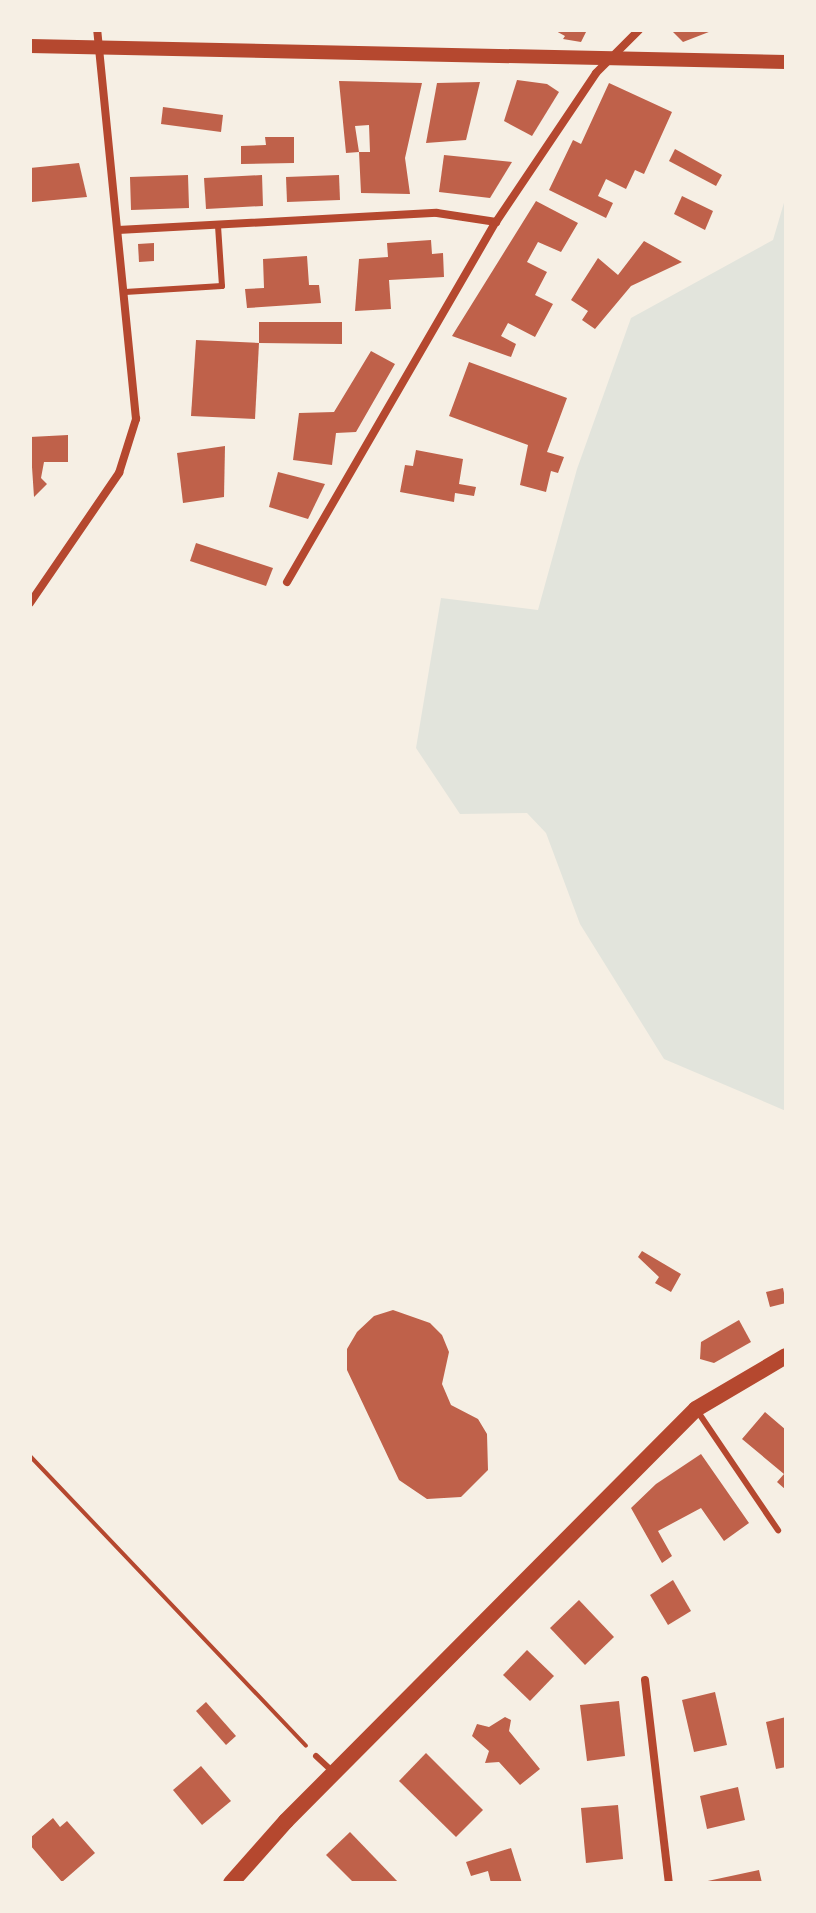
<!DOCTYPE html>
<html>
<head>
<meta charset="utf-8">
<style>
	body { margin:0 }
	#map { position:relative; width:816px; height:1913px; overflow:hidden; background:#f6efe4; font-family:Lato,sans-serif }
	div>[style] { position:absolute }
	.green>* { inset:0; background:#e2e4dc }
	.building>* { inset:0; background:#bf614a }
	.path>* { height:4px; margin:-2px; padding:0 2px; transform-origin:2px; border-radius:2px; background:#b5482f }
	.service>* { height:6px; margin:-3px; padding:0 3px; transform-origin:3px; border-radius:3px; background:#b5482f }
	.minor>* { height:8px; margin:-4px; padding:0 4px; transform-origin:4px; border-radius:4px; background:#b5482f }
	.tertiary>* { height:14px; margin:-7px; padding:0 7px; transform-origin:7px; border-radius:7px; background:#b5482f }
	.secondary>* { height:16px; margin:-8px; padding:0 8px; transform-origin:8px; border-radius:8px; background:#b5482f }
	span { translate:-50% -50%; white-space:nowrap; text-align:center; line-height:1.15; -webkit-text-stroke:7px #f6efe4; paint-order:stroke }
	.frame { position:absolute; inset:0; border:32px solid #f6efe4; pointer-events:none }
</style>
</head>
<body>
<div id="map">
	<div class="green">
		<div style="clip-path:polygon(786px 196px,786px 1111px,664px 1059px,580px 924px,546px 833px,527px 813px,460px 814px,416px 748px,441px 598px,538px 610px,577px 469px,631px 318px,773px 240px)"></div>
	</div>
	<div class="building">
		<div style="clip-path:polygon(554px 30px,587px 30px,581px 42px,563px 39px,565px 36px)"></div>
		<div style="clip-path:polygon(671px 30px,714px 30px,683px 42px)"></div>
		<div style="clip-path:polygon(517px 80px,547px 84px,559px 92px,532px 136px,504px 121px)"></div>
		<div style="clip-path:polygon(339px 81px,422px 83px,405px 158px,410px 194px,361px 193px,359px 152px,370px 152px,369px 125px,355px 126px,359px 152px,346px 153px)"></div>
		<div style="clip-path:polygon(480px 82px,466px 140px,426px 143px,437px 83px)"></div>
		<div style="clip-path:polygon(609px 83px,672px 112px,644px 174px,635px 170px,626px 189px,606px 179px,598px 196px,613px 203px,606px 218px,549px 190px,573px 140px,581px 144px)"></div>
		<div style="clip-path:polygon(163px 107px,223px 115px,221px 132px,161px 124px)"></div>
		<div style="clip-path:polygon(265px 137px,294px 137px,294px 163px,241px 164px,241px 146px,266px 145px)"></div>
		<div style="clip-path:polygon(675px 149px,722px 175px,716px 186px,669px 161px)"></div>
		<div style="clip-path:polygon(444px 155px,512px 162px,490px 198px,439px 192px)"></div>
		<div style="clip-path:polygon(79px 163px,87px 197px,32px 202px,30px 168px)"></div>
		<div style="clip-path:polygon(188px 175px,189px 208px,131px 210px,130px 177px)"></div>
		<div style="clip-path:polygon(262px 175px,263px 206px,206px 209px,204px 178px)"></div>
		<div style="clip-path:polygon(339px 175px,340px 200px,287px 202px,286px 177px)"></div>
		<div style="clip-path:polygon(682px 196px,713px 211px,705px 230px,674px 214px)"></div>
		<div style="clip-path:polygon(536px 201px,578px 223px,561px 252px,538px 242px,527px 262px,547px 272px,535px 295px,553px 304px,535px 337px,508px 323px,501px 336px,516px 344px,511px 357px,452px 336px)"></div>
		<div style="clip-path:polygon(431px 240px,432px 254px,443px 253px,444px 277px,389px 280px,391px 309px,355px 311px,359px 259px,388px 257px,387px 243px)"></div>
		<div style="clip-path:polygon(644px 241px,682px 262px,631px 286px,595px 329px,582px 320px,588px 311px,571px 300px,598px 258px,618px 275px)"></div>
		<div style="clip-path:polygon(154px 243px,154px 261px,139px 262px,138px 244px)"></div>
		<div style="clip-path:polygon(307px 256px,309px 285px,319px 285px,321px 303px,247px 308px,245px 289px,264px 288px,263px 259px)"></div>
		<div style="clip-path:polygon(259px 322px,342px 322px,342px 344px,259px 343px)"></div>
		<div style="clip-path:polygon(196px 340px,259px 343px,255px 419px,191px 416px)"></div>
		<div style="clip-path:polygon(371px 351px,395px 364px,356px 432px,336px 433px,332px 465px,293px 460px,299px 413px,334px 412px)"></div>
		<div style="clip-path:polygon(469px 362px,567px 398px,547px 452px,564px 457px,558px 473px,551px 471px,546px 492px,520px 485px,528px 445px,449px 416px)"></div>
		<div style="clip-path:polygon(68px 435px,68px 462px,44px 462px,41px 478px,47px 484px,34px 497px,30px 437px)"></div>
		<div style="clip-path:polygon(225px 446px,224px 497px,183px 503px,177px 453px)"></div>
		<div style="clip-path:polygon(416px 450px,463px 459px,459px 484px,476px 487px,474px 496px,455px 493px,454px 502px,400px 492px,405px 465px,413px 466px)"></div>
		<div style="clip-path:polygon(278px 472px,325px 484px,308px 519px,269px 507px)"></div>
		<div style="clip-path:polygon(196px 543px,273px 568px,266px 586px,190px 561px)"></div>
		<div style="clip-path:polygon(642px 1251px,681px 1274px,671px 1292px,655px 1283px,659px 1277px,638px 1257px)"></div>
		<div style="clip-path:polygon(783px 1288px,786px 1303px,770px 1307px,766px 1292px)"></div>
		<div style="clip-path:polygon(393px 1310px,430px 1323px,442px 1335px,449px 1352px,442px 1384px,451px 1405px,478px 1419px,487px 1434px,488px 1470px,461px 1497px,427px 1499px,399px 1480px,347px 1370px,347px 1349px,357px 1332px,374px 1316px)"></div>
		<div style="clip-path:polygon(739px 1320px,751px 1342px,714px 1363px,700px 1359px,701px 1342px)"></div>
		<div style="clip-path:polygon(765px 1412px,786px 1430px,786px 1490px,777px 1482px,784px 1474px,742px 1439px)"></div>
		<div style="clip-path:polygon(701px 1454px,749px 1523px,724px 1541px,701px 1508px,658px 1531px,672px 1556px,662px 1563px,631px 1508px,656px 1484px)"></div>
		<div style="clip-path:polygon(673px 1580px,691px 1611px,668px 1625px,650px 1595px)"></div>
		<div style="clip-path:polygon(579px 1600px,614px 1637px,585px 1665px,550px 1628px)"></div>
		<div style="clip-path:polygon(527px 1650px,554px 1676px,530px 1701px,503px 1675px)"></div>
		<div style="clip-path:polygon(715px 1692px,727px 1745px,694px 1752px,682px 1700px)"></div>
		<div style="clip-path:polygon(619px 1701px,625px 1756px,587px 1761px,580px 1705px)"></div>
		<div style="clip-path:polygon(206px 1702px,236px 1736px,226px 1745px,196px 1711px)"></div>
		<div style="clip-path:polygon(505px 1717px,511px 1720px,509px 1731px,540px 1769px,520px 1785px,499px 1762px,485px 1763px,489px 1751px,472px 1736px,477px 1724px,489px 1727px)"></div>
		<div style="clip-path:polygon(786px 1717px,786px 1767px,776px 1769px,766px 1722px)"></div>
		<div style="clip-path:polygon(426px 1753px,483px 1810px,456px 1837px,399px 1781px)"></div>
		<div style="clip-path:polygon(201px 1766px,231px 1801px,202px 1825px,173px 1790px)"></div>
		<div style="clip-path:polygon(738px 1787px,745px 1820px,707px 1829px,700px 1796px)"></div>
		<div style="clip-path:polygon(618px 1805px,623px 1859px,586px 1863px,581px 1808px)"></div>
		<div style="clip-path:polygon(53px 1818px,60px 1827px,67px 1821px,95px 1853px,62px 1882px,30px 1845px,30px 1838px)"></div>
		<div style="clip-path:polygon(350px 1832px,399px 1883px,354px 1883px,326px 1855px)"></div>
		<div style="clip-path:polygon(511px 1848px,522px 1883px,491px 1883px,488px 1871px,471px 1876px,466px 1862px)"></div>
		<div style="clip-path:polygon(759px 1870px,762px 1883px,703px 1883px,703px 1882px)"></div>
	</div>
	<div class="path">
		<div style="left:30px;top:1456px;width:400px;rotate:46.4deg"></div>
	</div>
	<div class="service">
		<div style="left:125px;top:292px;width:97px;rotate:-3.5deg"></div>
		<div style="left:222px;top:286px;width:61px;rotate:-93.8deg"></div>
		<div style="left:698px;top:1412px;width:143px;rotate:55.9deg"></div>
		<div style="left:316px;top:1756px;width:22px;rotate:43deg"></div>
	</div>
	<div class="minor">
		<div style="left:118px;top:230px;width:319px;rotate:-3.1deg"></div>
		<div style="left:437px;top:213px;width:60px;rotate:8.7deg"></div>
		<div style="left:287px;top:582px;width:416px;rotate:-59.9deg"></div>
		<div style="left:496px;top:222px;width:179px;rotate:-56.1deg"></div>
		<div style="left:596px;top:73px;width:61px;rotate:-45deg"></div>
		<div style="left:30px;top:603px;width:158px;rotate:-55.6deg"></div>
		<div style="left:119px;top:473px;width:57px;rotate:-72.5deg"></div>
		<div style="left:136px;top:419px;width:391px;rotate:-95.7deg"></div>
		<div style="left:645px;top:1680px;width:204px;rotate:83.3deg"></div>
	</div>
	<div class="tertiary">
		<div style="left:30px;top:46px;width:756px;rotate:1.21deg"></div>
	</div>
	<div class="secondary">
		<div style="left:231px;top:1883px;width:83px;rotate:-48.4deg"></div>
		<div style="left:286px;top:1821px;width:581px;rotate:-45.14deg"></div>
		<div style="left:696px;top:1409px;width:104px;rotate:-30.5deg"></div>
	</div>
	<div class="frame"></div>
</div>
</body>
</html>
